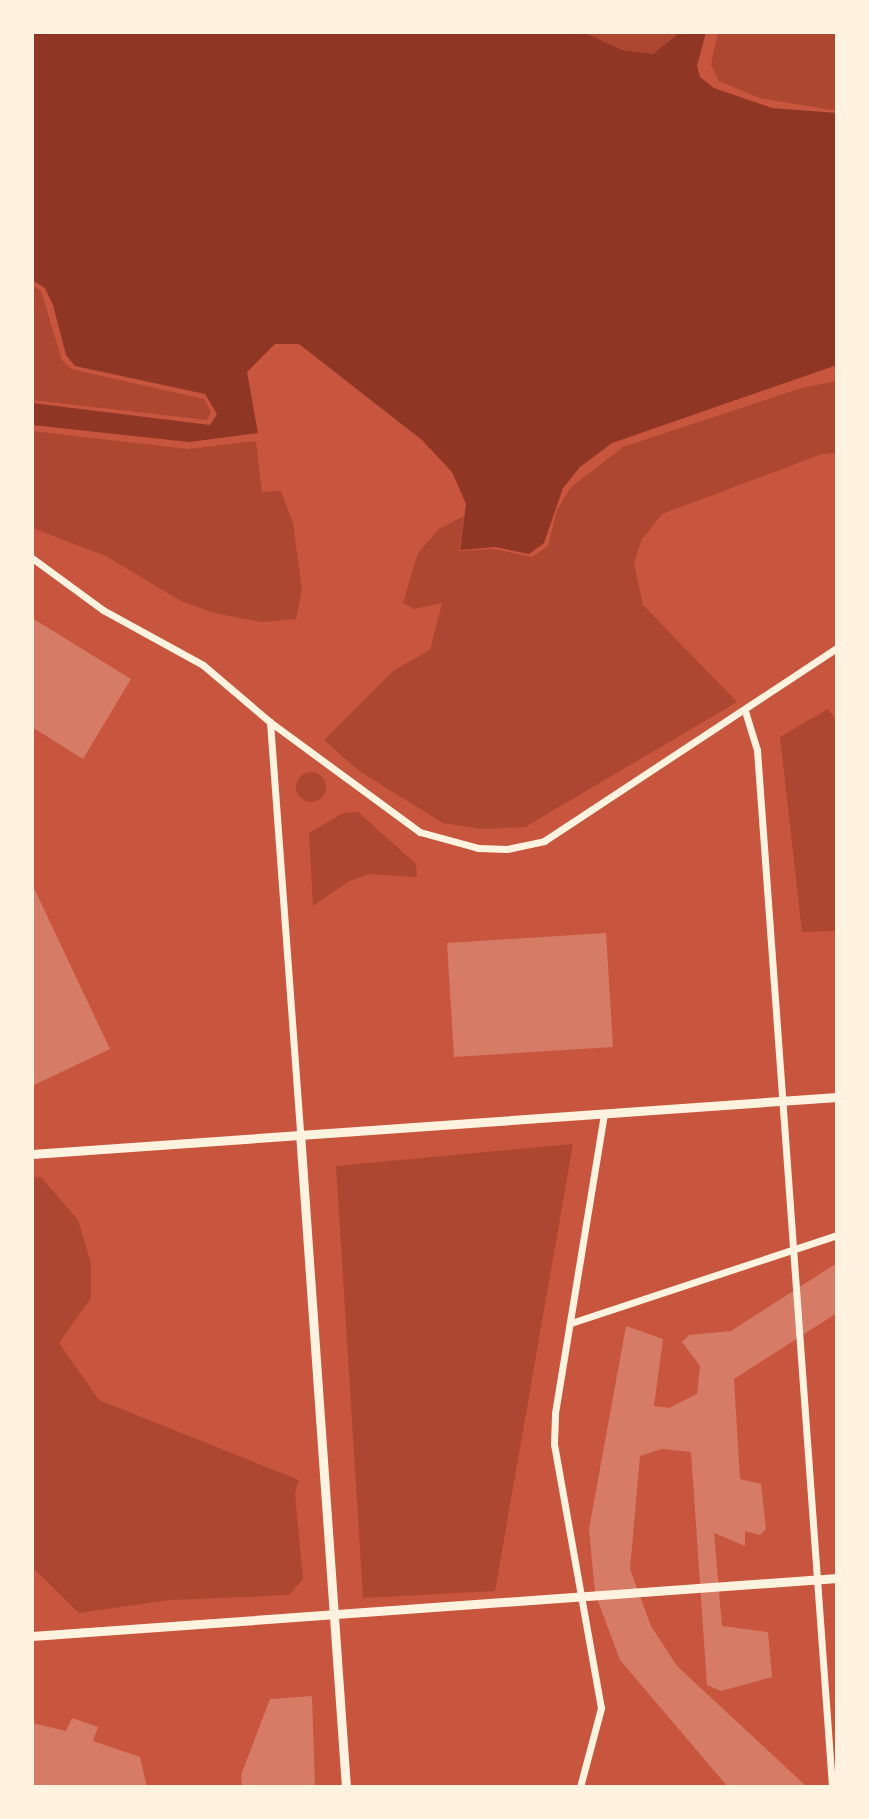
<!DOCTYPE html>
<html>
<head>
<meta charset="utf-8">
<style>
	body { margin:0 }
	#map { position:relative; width:869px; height:1819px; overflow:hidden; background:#c8553d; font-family:"PT Sans Narrow",sans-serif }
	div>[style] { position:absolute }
	.green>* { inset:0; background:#ae4732 }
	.round { border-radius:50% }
	.water>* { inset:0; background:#8f3625 }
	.building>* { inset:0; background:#d67c66 }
	.minor>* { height:7px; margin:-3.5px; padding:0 3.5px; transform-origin:3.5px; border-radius:3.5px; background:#fff3e0 }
	.tertiary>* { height:9px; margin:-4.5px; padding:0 4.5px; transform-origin:4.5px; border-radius:4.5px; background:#fff3e0 }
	span { translate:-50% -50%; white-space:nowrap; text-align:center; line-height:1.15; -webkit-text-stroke:6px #fff3e0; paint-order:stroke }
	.frame { position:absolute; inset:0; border:34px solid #fff3e0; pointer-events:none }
</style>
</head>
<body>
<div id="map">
	<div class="green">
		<div style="clip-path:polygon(583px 32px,680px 32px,653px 54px,622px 50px)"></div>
		<div style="clip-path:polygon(718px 32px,837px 32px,837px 111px,759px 98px,719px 81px,711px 65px)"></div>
		<div style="clip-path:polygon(32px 285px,41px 291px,62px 360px,71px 369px,204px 399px,211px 412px,207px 420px,32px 400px)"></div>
		<div style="clip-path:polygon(837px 381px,837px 453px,822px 454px,662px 514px,642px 539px,634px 563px,643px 605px,737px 702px,525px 827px,481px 829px,443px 823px,359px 771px,324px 740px,393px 671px,430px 650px,442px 603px,414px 609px,403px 603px,418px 553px,439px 529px,464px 516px,459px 551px,494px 549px,532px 557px,548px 546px,557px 510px,571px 487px,623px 447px,801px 388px)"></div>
		<div style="clip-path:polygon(32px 431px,188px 449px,256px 441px,262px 492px,281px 491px,293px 523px,302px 590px,296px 619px,262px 622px,214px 613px,181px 601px,106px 556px,32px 528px)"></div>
		<div style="clip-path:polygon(828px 709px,837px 722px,837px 931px,802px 932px,780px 737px)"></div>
		<div class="round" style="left:296px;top:772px;width:30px;height:30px"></div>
		<div style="clip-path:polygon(358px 812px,416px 864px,417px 877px,369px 874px,349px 881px,313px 906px,309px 833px,343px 813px)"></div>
		<div style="clip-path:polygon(573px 1144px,495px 1591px,363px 1598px,336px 1166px)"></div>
		<div style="clip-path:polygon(41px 1177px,78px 1220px,91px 1263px,91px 1298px,59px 1343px,99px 1400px,299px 1480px,295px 1493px,303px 1579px,289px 1595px,170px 1600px,79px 1613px,32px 1567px,32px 1178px)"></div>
	</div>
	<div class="water">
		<div style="clip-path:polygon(32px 32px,583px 32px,622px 50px,653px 54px,680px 32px,706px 32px,697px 66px,700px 77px,714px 88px,772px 108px,837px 113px,837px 365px,612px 443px,580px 467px,563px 488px,544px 543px,529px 554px,495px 547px,460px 550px,466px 504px,452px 472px,422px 440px,299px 344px,275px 344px,247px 372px,258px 433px,189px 442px,32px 425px,32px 403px,210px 425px,217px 414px,205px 394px,75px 366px,66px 355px,53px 305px,45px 288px,32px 280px)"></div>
	</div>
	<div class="building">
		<div style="clip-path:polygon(32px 618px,131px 679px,83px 759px,32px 727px)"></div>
		<div style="clip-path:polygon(32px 884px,110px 1049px,32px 1086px)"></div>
		<div style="clip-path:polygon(606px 933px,613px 1047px,454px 1057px,447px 943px)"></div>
		<div style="clip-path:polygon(837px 1263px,837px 1313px,734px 1379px,740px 1479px,761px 1484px,766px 1529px,760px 1535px,745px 1531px,745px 1546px,714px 1533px,722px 1626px,768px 1632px,772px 1677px,721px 1691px,707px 1685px,691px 1452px,662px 1449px,640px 1456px,630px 1569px,651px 1626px,677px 1666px,807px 1787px,728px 1787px,620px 1660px,595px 1593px,589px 1529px,626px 1326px,663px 1339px,654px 1406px,669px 1408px,697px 1394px,700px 1366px,682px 1342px,689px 1335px,731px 1331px)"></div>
		<div style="clip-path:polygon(312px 1696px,315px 1787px,242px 1787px,241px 1775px,270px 1699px)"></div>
		<div style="clip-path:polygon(72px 1718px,98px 1727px,93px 1741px,140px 1757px,147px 1787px,32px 1787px,32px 1723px,66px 1731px)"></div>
	</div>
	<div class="minor">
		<div style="left:32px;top:558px;width:88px;rotate:36.2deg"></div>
		<div style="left:103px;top:610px;width:114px;rotate:28.8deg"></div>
		<div style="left:203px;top:665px;width:88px;rotate:40.4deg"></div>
		<div style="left:270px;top:722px;width:186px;rotate:36.3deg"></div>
		<div style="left:420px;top:832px;width:60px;rotate:15.4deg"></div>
		<div style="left:478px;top:848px;width:29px;rotate:2deg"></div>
		<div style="left:507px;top:849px;width:38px;rotate:-12deg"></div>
		<div style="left:544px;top:841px;width:351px;rotate:-33.4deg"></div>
		<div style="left:745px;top:711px;width:41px;rotate:72.9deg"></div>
		<div style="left:757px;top:750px;width:1040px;rotate:85.86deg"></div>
		<div style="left:270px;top:722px;width:412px;rotate:85.8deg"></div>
		<div style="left:571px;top:1323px;width:280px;rotate:-18.3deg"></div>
		<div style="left:580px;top:1787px;width:82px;rotate:-75.1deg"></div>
		<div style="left:601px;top:1708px;width:268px;rotate:-100.1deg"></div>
		<div style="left:554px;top:1444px;width:31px;rotate:-88deg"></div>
		<div style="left:555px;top:1413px;width:304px;rotate:-80.7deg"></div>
	</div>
	<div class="tertiary">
		<div style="left:300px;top:1133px;width:656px;rotate:85.98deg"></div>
		<div style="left:32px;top:1154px;width:807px;rotate:-4.05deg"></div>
		<div style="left:32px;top:1636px;width:807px;rotate:-4.12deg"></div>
	</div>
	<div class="frame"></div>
</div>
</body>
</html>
